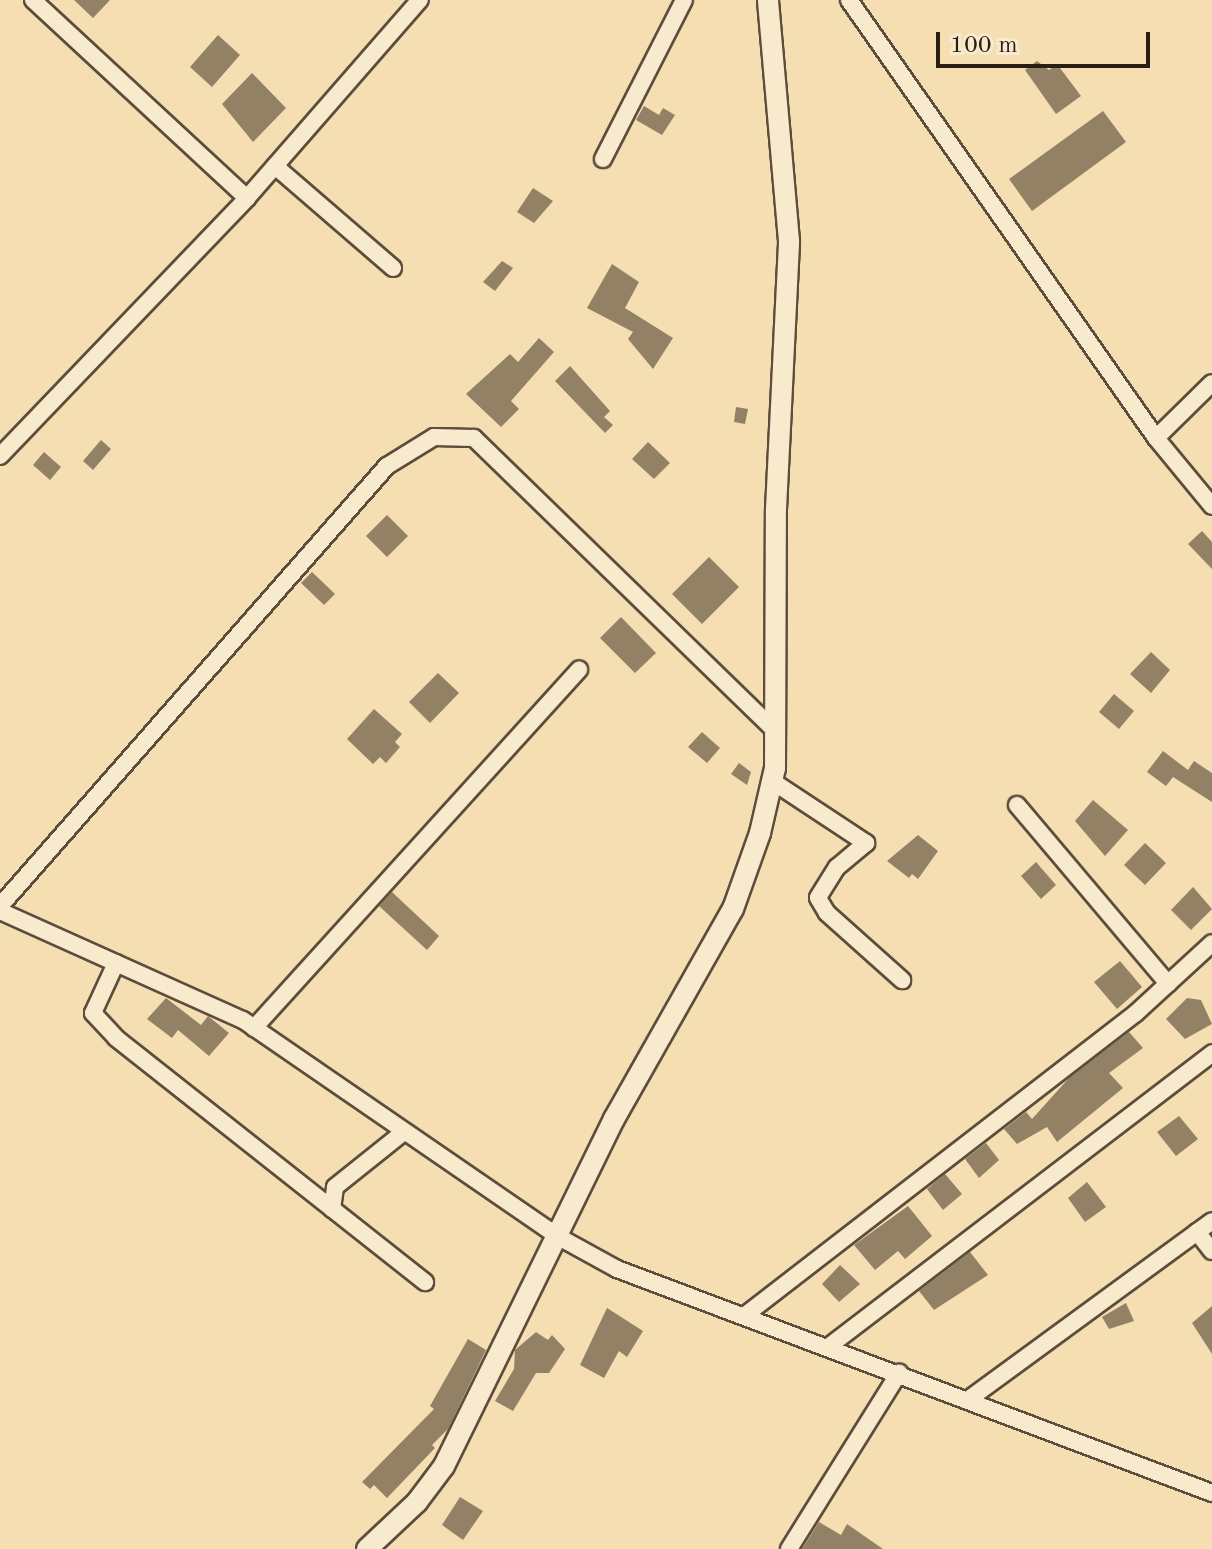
<!DOCTYPE html>
<html>
<head>
<meta charset="utf-8">
<style>
	body { margin:0 }
	#map { position:relative; width:1212px; height:1549px; overflow:hidden; background:#f4deb2; font-family:"Old Standard TT",serif }
	div>[style] { position:absolute }
	.building>* { inset:0; background:#938166 }
	.roads { filter:drop-shadow(2px 0 #5c4d3c) drop-shadow(-2px 0 #5c4d3c) drop-shadow(0 2px #5c4d3c) drop-shadow(0 -2px #5c4d3c) }
	.minor>* { height:16px; margin:-8px; padding:0 8px; transform-origin:8px; border-radius:8px; background:#f8eacd }
	.tertiary>* { height:20px; margin:-10px; padding:0 10px; transform-origin:10px; border-radius:10px; background:#f8eacd }
	span { translate:-50% -50%; white-space:nowrap; text-align:center; line-height:1.15; -webkit-text-stroke:6px #f8eacd; paint-order:stroke }
	.scale { position:absolute; left:936px; top:32px; width:214px; height:36px; box-sizing:border-box; border:4px solid #2a1d14; border-top:0; padding-left:10px; font-size:24px; line-height:28px; white-space:nowrap; color:#2a1d14; -webkit-text-stroke:6px #f8eacd; paint-order:stroke }
</style>
</head>
<body>
<div id="map">
	<div class="building">
		<div style="clip-path:polygon(74px 0,110px 0,93px 18px)"></div>
		<div style="clip-path:polygon(218px 35px,240px 55px,212px 87px,190px 67px)"></div>
		<div style="clip-path:polygon(1037px 61px,1049px 70px,1057px 64px,1081px 96px,1056px 114px,1025px 70px)"></div>
		<div style="clip-path:polygon(252px 73px,286px 108px,253px 142px,222px 104px)"></div>
		<div style="clip-path:polygon(644px 106px,659px 115px,663px 108px,675px 115px,662px 135px,636px 120px)"></div>
		<div style="clip-path:polygon(1103px 111px,1126px 142px,1032px 211px,1009px 179px)"></div>
		<div style="clip-path:polygon(533px 188px,553px 201px,534px 223px,517px 212px)"></div>
		<div style="clip-path:polygon(502px 261px,513px 268px,495px 291px,483px 282px)"></div>
		<div style="clip-path:polygon(612px 264px,639px 282px,625px 308px,673px 338px,653px 369px,628px 339px,633px 332px,587px 308px)"></div>
		<div style="clip-path:polygon(539px 338px,554px 352px,511px 401px,519px 409px,501px 427px,466px 394px,510px 354px,518px 362px)"></div>
		<div style="clip-path:polygon(570px 366px,610px 411px,604px 417px,613px 425px,605px 433px,555px 381px)"></div>
		<div style="clip-path:polygon(736px 407px,748px 409px,745px 424px,734px 422px)"></div>
		<div style="clip-path:polygon(101px 440px,111px 449px,93px 470px,83px 461px)"></div>
		<div style="clip-path:polygon(648px 442px,670px 463px,654px 479px,632px 459px)"></div>
		<div style="clip-path:polygon(44px 452px,61px 467px,50px 480px,33px 465px)"></div>
		<div style="clip-path:polygon(387px 515px,408px 536px,387px 557px,366px 536px)"></div>
		<div style="clip-path:polygon(1202px 531px,1212px 542px,1212px 569px,1188px 544px)"></div>
		<div style="clip-path:polygon(709px 557px,739px 587px,702px 624px,672px 594px)"></div>
		<div style="clip-path:polygon(312px 572px,335px 594px,324px 605px,301px 583px)"></div>
		<div style="clip-path:polygon(621px 617px,656px 653px,635px 673px,600px 638px)"></div>
		<div style="clip-path:polygon(1151px 652px,1170px 670px,1151px 693px,1130px 674px)"></div>
		<div style="clip-path:polygon(438px 673px,459px 693px,430px 723px,409px 702px)"></div>
		<div style="clip-path:polygon(1114px 694px,1134px 711px,1119px 729px,1099px 712px)"></div>
		<div style="clip-path:polygon(374px 709px,402px 734px,395px 742px,400px 747px,386px 763px,380px 757px,373px 764px,347px 739px)"></div>
		<div style="clip-path:polygon(702px 732px,720px 748px,707px 763px,688px 747px)"></div>
		<div style="clip-path:polygon(1163px 751px,1188px 770px,1194px 761px,1212px 773px,1212px 802px,1173px 777px,1166px 786px,1147px 772px)"></div>
		<div style="clip-path:polygon(739px 763px,751px 772px,747px 785px,731px 774px)"></div>
		<div style="clip-path:polygon(1093px 800px,1128px 830px,1105px 856px,1075px 821px)"></div>
		<div style="clip-path:polygon(918px 835px,938px 851px,918px 879px,912px 874px,909px 878px,887px 861px)"></div>
		<div style="clip-path:polygon(1145px 843px,1166px 863px,1145px 885px,1124px 865px)"></div>
		<div style="clip-path:polygon(1036px 862px,1056px 885px,1041px 899px,1021px 876px)"></div>
		<div style="clip-path:polygon(1193px 887px,1212px 909px,1191px 930px,1171px 910px)"></div>
		<div style="clip-path:polygon(392px 892px,439px 936px,427px 950px,379px 906px)"></div>
		<div style="clip-path:polygon(1120px 961px,1142px 987px,1117px 1009px,1094px 982px)"></div>
		<div style="clip-path:polygon(166px 998px,201px 1025px,208px 1016px,229px 1033px,209px 1056px,178px 1030px,172px 1038px,147px 1019px)"></div>
		<div style="clip-path:polygon(1187px 998px,1201px 1000px,1212px 1024px,1185px 1039px,1166px 1019px)"></div>
		<div style="clip-path:polygon(1129px 1032px,1143px 1048px,1109px 1073px,1123px 1088px,1057px 1142px,1047px 1127px,1017px 1144px,1004px 1129px,1026px 1112px,1032px 1119px,1069px 1078px)"></div>
		<div style="clip-path:polygon(1179px 1116px,1198px 1139px,1176px 1156px,1157px 1132px)"></div>
		<div style="clip-path:polygon(986px 1143px,999px 1160px,979px 1178px,965px 1159px)"></div>
		<div style="clip-path:polygon(945px 1174px,962px 1194px,943px 1210px,927px 1189px)"></div>
		<div style="clip-path:polygon(1087px 1182px,1106px 1207px,1085px 1222px,1068px 1198px)"></div>
		<div style="clip-path:polygon(908px 1206px,932px 1236px,905px 1259px,898px 1251px,875px 1270px,854px 1245px)"></div>
		<div style="clip-path:polygon(970px 1252px,988px 1275px,934px 1310px,919px 1291px)"></div>
		<div style="clip-path:polygon(840px 1265px,860px 1284px,839px 1302px,822px 1284px)"></div>
		<div style="clip-path:polygon(1126px 1303px,1134px 1321px,1109px 1329px,1102px 1317px)"></div>
		<div style="clip-path:polygon(1212px 1306px,1212px 1354px,1192px 1323px)"></div>
		<div style="clip-path:polygon(607px 1308px,643px 1331px,627px 1357px,619px 1351px,604px 1378px,580px 1365px)"></div>
		<div style="clip-path:polygon(536px 1332px,548px 1340px,552px 1335px,565px 1349px,549px 1373px,536px 1373px,513px 1411px,495px 1401px,514px 1369px,515px 1350px)"></div>
		<div style="clip-path:polygon(468px 1339px,486px 1350px,448px 1429px,432px 1445px,435px 1448px,387px 1498px,374px 1485px,370px 1489px,362px 1482px,434px 1409px,430px 1406px)"></div>
		<div style="clip-path:polygon(460px 1497px,483px 1511px,463px 1540px,442px 1525px)"></div>
		<div style="clip-path:polygon(819px 1522px,841px 1535px,847px 1524px,883px 1549px,802px 1549px)"></div>
	</div>
	<div class="roads">
		<div class="minor">
			<div style="left:33px;top:0;width:292px;rotate:42.8deg"></div>
			<div style="left:849px;top:0;width:535px;rotate:54.97deg"></div>
			<div style="left:1156px;top:438px;width:78px;rotate:-44.5deg"></div>
			<div style="left:603px;top:159px;width:178px;rotate:-63deg"></div>
			<div style="left:275px;top:166px;width:156px;rotate:40.8deg"></div>
			<div style="left:1156px;top:438px;width:88px;rotate:50.5deg"></div>
			<div style="left:0;top:456px;width:357px;rotate:-46.2deg"></div>
			<div style="left:247px;top:198px;width:263px;rotate:-48.9deg"></div>
			<div style="left:772px;top:781px;width:113px;rotate:33.4deg"></div>
			<div style="left:866px;top:843px;width:38px;rotate:140deg"></div>
			<div style="left:837px;top:867px;width:36px;rotate:122deg"></div>
			<div style="left:818px;top:898px;width:17px;rotate:59deg"></div>
			<div style="left:827px;top:913px;width:101px;rotate:41.8deg"></div>
			<div style="left:1017px;top:805px;width:234px;rotate:49.8deg"></div>
			<div style="left:0;top:906px;width:586px;rotate:-48.67deg"></div>
			<div style="left:387px;top:466px;width:55px;rotate:-31.7deg"></div>
			<div style="left:434px;top:437px;width:40px;rotate:1.4deg"></div>
			<div style="left:474px;top:438px;width:420px;rotate:44.2deg"></div>
			<div style="left:0;top:911px;width:266px;rotate:24.2deg"></div>
			<div style="left:243px;top:1020px;width:383px;rotate:34.5deg"></div>
			<div style="left:559px;top:1237px;width:66px;rotate:28.9deg"></div>
			<div style="left:617px;top:1269px;width:636px;rotate:20.63deg"></div>
			<div style="left:116px;top:963px;width:55px;rotate:114.7deg"></div>
			<div style="left:93px;top:1013px;width:34px;rotate:47deg"></div>
			<div style="left:116px;top:1038px;width:394px;rotate:38.3deg"></div>
			<div style="left:254px;top:1028px;width:484px;rotate:-47.8deg"></div>
			<div style="left:332px;top:1209px;width:22px;rotate:-82deg"></div>
			<div style="left:335px;top:1187px;width:88px;rotate:-38.6deg"></div>
			<div style="left:1197px;top:1232px;width:24px;rotate:52deg"></div>
			<div style="left:744px;top:1316px;width:495px;rotate:-37.7deg"></div>
			<div style="left:1136px;top:1013px;width:103px;rotate:-42.6deg"></div>
			<div style="left:828px;top:1347px;width:484px;rotate:-37.4deg"></div>
			<div style="left:969px;top:1399px;width:301px;rotate:-36.2deg"></div>
			<div style="left:789px;top:1549px;width:208px;rotate:-58deg"></div>
		</div>
		<div class="tertiary">
			<div style="left:367px;top:1549px;width:69px;rotate:-43.2deg"></div>
			<div style="left:417px;top:1502px;width:45px;rotate:-53.1deg"></div>
			<div style="left:444px;top:1466px;width:386px;rotate:-63.9deg"></div>
			<div style="left:614px;top:1119px;width:241px;rotate:-60.5deg"></div>
			<div style="left:733px;top:909px;width:81px;rotate:-70.4deg"></div>
			<div style="left:760px;top:833px;width:67px;rotate:-77deg"></div>
			<div style="left:775px;top:768px;width:259px;rotate:-89.8deg"></div>
			<div style="left:776px;top:509px;width:268px;rotate:-87.2deg"></div>
			<div style="left:789px;top:241px;width:242px;rotate:-95deg"></div>
		</div>
	</div>
	<div class="scale">100 m</div>
</div>
</body>
</html>
